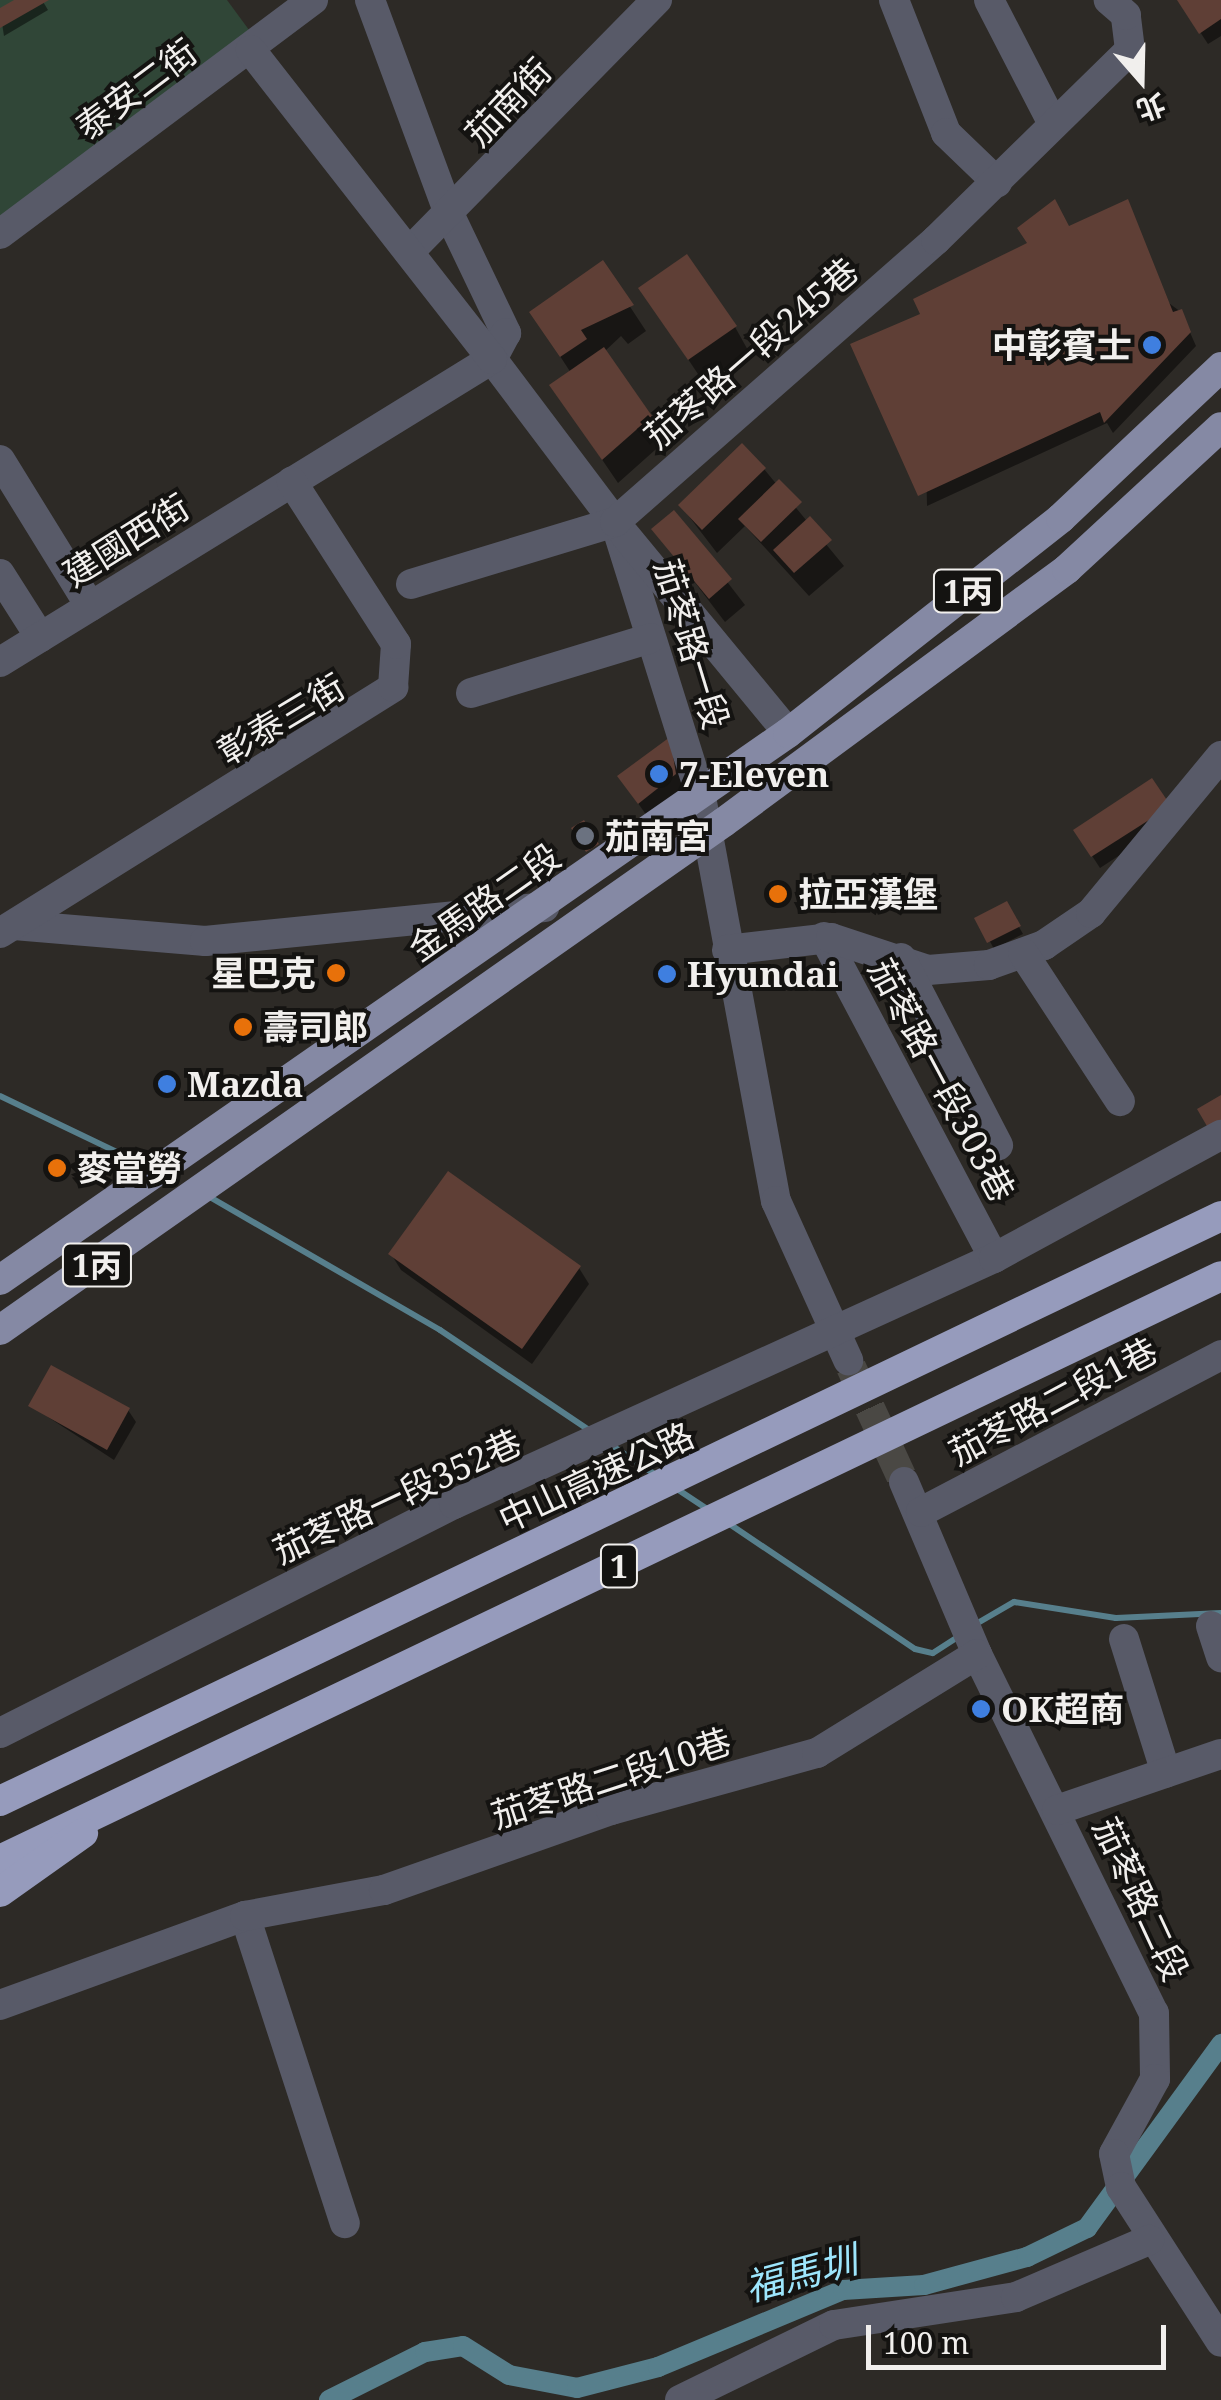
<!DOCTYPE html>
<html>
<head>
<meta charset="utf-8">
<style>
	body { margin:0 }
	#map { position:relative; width:1221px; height:2400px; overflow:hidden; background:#2d2a26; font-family:"Noto Serif","Noto Sans TC",serif }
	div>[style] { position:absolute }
	.green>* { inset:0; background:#304637 }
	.shadow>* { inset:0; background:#0007 }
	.stream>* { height:6px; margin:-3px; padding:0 3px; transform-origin:3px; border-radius:3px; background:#577f8c }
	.canal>* { height:20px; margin:-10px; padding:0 10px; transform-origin:10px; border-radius:10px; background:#577f8c }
	.building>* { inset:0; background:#5f3f36 }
	.minor-tunnel>* { height:30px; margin-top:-15px; transform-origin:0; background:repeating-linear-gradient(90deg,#4a4844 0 30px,transparent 0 45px) }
	.minor>* { height:30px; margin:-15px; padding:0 15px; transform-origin:15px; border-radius:15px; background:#585a68 }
	.major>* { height:30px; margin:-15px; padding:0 15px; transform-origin:15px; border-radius:15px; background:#8589a4 }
	.highway>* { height:30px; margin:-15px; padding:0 15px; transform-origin:15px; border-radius:15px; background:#969bbc }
	.dots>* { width:28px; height:28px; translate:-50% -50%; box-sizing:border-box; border:5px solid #141311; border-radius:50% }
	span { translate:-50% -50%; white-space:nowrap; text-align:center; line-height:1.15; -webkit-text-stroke:8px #141311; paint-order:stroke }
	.shield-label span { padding:2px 8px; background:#141311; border:2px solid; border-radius:8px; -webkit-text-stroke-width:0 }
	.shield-label { font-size:32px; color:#f1efed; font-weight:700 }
	.street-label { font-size:35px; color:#f1efed }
	.poi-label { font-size:35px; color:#f1efed; font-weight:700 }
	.right { translate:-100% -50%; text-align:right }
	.left { translate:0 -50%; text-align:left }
	.water-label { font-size:38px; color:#9de6fd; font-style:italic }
	.north { position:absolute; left:1091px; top:30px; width:100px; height:100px; -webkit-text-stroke:8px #141311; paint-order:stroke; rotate:160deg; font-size:28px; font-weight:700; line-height:40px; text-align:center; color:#f1efed }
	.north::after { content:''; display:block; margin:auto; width:35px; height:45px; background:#f1efed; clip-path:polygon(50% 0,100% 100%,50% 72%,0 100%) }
	.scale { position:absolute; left:866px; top:2325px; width:300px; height:45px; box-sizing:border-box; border:5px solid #f1efed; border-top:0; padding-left:12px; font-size:30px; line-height:35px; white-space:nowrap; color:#f1efed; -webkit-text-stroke:8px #141311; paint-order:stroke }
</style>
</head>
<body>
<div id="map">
	<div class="green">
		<div style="clip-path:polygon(0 0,227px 0,252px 34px,0 218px)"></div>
	</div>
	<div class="shadow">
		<div style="clip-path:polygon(19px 0,42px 0,48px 10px,4px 36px,0 11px)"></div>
		<div style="clip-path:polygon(1179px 0,1221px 0,1221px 36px,1208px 44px)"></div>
		<div style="clip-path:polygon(1054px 203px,1068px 229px,1181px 312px,1196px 346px,1113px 433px,1107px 423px,927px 506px,923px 315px,1029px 244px,1020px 229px)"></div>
		<div style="clip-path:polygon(602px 264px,646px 331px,628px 344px,621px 336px,604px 352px,664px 442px,618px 483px,552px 386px,571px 373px,532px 313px)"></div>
		<div style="clip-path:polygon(641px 289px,735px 327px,749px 352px,704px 383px)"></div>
		<div style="clip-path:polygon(764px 469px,844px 566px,809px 596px,745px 526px,717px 553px,681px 506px)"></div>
		<div style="clip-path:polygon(674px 513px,745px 605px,725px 622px,655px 530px)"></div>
		<div style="clip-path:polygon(678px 756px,684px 791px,649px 819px,620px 777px)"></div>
		<div style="clip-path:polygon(1152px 781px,1175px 819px,1100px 868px,1083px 842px)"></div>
		<div style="clip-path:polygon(1006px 904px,1023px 934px,994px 949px,978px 919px)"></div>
		<div style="clip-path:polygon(391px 1254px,579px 1268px,589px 1284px,532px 1364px,401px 1270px)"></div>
		<div style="clip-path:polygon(31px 1406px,128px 1410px,136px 1422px,114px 1460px)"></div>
	</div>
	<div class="stream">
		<div style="left:0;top:1096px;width:164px;rotate:25.6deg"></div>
		<div style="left:208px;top:1196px;width:268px;rotate:30deg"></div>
		<div style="left:440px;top:1330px;width:179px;rotate:33.9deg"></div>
		<div style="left:608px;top:1443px;width:58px;rotate:33.7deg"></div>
		<div style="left:674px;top:1487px;width:43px;rotate:33.7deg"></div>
		<div style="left:728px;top:1523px;width:225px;rotate:34deg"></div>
		<div style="left:915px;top:1649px;width:18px;rotate:13deg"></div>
		<div style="left:933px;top:1653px;width:30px;rotate:-33deg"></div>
		<div style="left:976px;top:1624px;width:44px;rotate:-30.1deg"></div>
		<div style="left:1014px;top:1602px;width:103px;rotate:8.9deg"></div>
		<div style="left:1116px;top:1618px;width:105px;rotate:-2.7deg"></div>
	</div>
	<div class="canal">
		<div style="left:329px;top:2400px;width:107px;rotate:-26.6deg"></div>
		<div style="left:425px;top:2352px;width:38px;rotate:-9deg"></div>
		<div style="left:463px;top:2346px;width:54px;rotate:32.2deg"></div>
		<div style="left:509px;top:2375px;width:69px;rotate:10.8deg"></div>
		<div style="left:577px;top:2388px;width:84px;rotate:-14.5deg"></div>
		<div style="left:658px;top:2367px;width:200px;rotate:-22.6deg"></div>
		<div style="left:843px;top:2290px;width:81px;rotate:-3.5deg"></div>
		<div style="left:924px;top:2285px;width:107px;rotate:-15.2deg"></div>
		<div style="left:1027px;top:2257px;width:67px;rotate:-25.8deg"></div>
		<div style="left:1087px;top:2228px;width:228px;rotate:-53.9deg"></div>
	</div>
	<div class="building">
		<div style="clip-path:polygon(14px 0,49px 0,0 28px,0 8px)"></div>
		<div style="clip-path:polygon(1177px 0,1221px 0,1221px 19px,1199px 34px)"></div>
		<div style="clip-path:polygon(1055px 199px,1069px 226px,1128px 199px,1173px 312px,1182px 309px,1191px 332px,1104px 423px,1100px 412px,918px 496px,850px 344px,920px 314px,913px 299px,1027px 243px,1017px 228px)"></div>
		<div style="clip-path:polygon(687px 254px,737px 326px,688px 360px,638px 288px)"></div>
		<div style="clip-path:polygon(603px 260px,634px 305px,581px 330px,587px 339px,560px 357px,529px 312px)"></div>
		<div style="clip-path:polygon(604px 347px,652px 416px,602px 460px,549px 385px)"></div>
		<div style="clip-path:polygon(742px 443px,766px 468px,702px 530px,678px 505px)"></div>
		<div style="clip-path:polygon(779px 479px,802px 502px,761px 542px,738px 519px)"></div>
		<div style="clip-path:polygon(674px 510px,732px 579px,709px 599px,651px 529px)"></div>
		<div style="clip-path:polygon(810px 516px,832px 540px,794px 573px,773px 550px)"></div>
		<div style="clip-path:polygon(670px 737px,676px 774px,638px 804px,617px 776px)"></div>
		<div style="clip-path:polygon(1152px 778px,1171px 806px,1091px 857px,1073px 830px)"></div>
		<div style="clip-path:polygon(584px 820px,599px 844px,586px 852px,571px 828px)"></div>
		<div style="clip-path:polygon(1007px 901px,1021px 926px,987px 943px,974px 918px)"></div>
		<div style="clip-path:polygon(1221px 1095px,1221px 1127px,1211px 1133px,1197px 1109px)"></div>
		<div style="clip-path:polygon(448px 1171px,581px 1266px,522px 1349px,388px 1254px)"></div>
		<div style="clip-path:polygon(51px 1365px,130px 1408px,107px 1450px,28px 1406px)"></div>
	</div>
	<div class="minor-tunnel">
		<div style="left:851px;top:1367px;width:127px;rotate:65.3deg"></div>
	</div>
	<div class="minor">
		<div style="left:370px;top:0;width:230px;rotate:69.7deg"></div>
		<div style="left:450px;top:216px;width:130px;rotate:64.4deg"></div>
		<div style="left:506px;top:333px;width:30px;rotate:118deg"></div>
		<div style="left:492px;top:359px;width:204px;rotate:53deg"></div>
		<div style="left:615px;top:522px;width:288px;rotate:72.6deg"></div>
		<div style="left:701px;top:797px;width:411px;rotate:79.5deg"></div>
		<div style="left:776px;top:1201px;width:175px;rotate:65.6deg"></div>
		<div style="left:894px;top:0;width:143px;rotate:68.6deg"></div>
		<div style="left:946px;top:133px;width:71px;rotate:43.9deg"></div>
		<div style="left:989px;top:0;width:135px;rotate:62.7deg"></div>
		<div style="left:0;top:234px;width:391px;rotate:-36.8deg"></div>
		<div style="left:409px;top:252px;width:354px;rotate:-45.5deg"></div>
		<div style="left:0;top:460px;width:172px;rotate:58.3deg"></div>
		<div style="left:625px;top:535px;width:256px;rotate:50.5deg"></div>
		<div style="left:0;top:574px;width:75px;rotate:57.6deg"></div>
		<div style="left:411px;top:584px;width:213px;rotate:-16.9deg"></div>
		<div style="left:615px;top:522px;width:427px;rotate:-41.3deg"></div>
		<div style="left:936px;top:240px;width:272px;rotate:-44.4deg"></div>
		<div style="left:1130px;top:50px;width:35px;rotate:-97deg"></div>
		<div style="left:1126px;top:15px;width:23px;rotate:-139deg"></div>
		<div style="left:0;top:662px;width:578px;rotate:-31.63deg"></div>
		<div style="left:492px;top:359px;width:392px;rotate:-128deg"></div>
		<div style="left:471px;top:693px;width:188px;rotate:-17deg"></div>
		<div style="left:14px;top:925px;width:192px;rotate:4.8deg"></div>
		<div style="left:205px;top:941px;width:341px;rotate:-5.7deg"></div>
		<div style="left:0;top:933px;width:464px;rotate:-32deg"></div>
		<div style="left:393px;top:687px;width:43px;rotate:-86deg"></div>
		<div style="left:396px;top:644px;width:193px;rotate:-122.7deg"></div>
		<div style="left:824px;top:937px;width:363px;rotate:62.1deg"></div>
		<div style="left:727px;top:950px;width:105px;rotate:-6.6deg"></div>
		<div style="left:831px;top:938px;width:102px;rotate:18.3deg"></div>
		<div style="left:928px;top:970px;width:61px;rotate:-4.7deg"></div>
		<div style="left:989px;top:965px;width:59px;rotate:-20deg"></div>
		<div style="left:1044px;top:945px;width:57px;rotate:-34.2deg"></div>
		<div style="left:1091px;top:913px;width:204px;rotate:-50.4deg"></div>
		<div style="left:1023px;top:953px;width:177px;rotate:56.8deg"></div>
		<div style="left:901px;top:958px;width:211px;rotate:62.6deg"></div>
		<div style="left:904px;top:1482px;width:187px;rotate:67deg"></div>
		<div style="left:977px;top:1654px;width:400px;rotate:63.8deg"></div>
		<div style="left:1154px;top:2013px;width:66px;rotate:89.1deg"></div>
		<div style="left:1155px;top:2079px;width:85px;rotate:118.7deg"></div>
		<div style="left:1114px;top:2154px;width:34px;rotate:78deg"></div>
		<div style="left:1121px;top:2187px;width:184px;rotate:57.2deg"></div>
		<div style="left:921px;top:1512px;width:339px;rotate:-27.6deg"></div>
		<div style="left:1211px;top:1626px;width:33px;rotate:72deg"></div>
		<div style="left:1124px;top:1639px;width:140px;rotate:72.6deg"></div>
		<div style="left:0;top:1733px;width:508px;rotate:-26.77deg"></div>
		<div style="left:454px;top:1504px;width:593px;rotate:-24.49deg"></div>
		<div style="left:994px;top:1258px;width:258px;rotate:-28.5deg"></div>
		<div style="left:1057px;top:1810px;width:173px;rotate:-18.9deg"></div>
		<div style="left:245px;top:1916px;width:323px;rotate:72deg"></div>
		<div style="left:0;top:2005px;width:261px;rotate:-20deg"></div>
		<div style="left:245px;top:1916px;width:141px;rotate:-10.6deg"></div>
		<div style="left:384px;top:1890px;width:241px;rotate:-19.4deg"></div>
		<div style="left:611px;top:1810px;width:214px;rotate:-15.5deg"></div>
		<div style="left:817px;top:1753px;width:188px;rotate:-31.7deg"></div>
		<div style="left:680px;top:2400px;width:171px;rotate:-26deg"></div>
		<div style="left:834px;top:2325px;width:184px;rotate:-8.7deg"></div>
		<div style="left:1016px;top:2297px;width:145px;rotate:-23.2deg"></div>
	</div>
	<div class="major">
		<div style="left:0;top:1280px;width:959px;rotate:-34.77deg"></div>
		<div style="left:788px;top:733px;width:347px;rotate:-38.2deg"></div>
		<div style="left:1061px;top:518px;width:220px;rotate:-43.3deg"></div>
		<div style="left:0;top:1330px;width:884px;rotate:-35.06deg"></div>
		<div style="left:724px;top:822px;width:426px;rotate:-36.4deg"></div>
		<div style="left:1067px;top:569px;width:209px;rotate:-42.7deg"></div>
	</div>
	<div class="highway">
		<div style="left:0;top:1801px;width:1354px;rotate:-25.6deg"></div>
		<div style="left:0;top:1860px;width:1353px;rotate:-25.56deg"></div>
		<div style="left:0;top:1892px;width:102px;rotate:-35.4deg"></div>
	</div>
	<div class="dots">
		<div style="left:1152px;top:345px;background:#3f7fe0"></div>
		<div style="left:659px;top:774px;background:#3f7fe0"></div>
		<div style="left:585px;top:836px;background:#6b7280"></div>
		<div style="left:778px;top:894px;background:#e8710a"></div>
		<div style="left:336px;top:973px;background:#e8710a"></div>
		<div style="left:667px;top:974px;background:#3f7fe0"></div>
		<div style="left:243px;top:1027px;background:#e8710a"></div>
		<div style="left:167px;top:1084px;background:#3f7fe0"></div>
		<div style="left:57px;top:1168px;background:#e8710a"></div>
		<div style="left:981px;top:1709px;background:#3f7fe0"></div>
	</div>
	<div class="shield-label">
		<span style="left:968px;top:591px">1丙</span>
		<span style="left:97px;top:1265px">1丙</span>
		<span style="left:619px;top:1566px">1</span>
	</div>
	<div class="street-label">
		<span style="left:136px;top:89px;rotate:-37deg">泰安二街</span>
		<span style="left:508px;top:102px;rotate:-46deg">茄南街</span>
		<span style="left:751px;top:353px;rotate:-41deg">茄苳路一段245巷</span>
		<span style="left:126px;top:540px;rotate:-32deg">建國西街</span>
		<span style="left:692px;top:644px;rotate:73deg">茄苳路一段</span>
		<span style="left:281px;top:719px;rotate:-31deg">彰泰三街</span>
		<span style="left:484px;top:902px;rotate:-35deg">金馬路二段</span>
		<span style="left:942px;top:1080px;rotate:62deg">茄苳路一段303巷</span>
		<span style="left:1053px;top:1401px;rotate:-28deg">茄苳路二段1巷</span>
		<span style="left:596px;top:1477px;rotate:-25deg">中山高速公路</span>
		<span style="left:397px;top:1496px;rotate:-25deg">茄苳路一段352巷</span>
		<span style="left:611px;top:1778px;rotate:-18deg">茄苳路二段10巷</span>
		<span style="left:1141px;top:1899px;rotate:65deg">茄苳路二段</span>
	</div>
	<div class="poi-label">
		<span class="right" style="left:1132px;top:345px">中彰賓士</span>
		<span class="left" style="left:679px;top:774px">7-Eleven</span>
		<span class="left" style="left:605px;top:836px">茄南宮</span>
		<span class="left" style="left:798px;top:894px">拉亞漢堡</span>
		<span class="right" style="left:316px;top:973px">星巴克</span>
		<span class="left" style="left:687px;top:974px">Hyundai</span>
		<span class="left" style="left:263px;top:1027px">壽司郎</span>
		<span class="left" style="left:187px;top:1084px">Mazda</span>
		<span class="left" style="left:77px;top:1168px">麥當勞</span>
		<span class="left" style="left:1001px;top:1709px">OK超商</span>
	</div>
	<div class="water-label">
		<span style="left:801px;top:2273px;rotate:-15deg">福馬圳</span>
	</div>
	<div class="north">北</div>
	<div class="scale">100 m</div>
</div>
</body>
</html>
